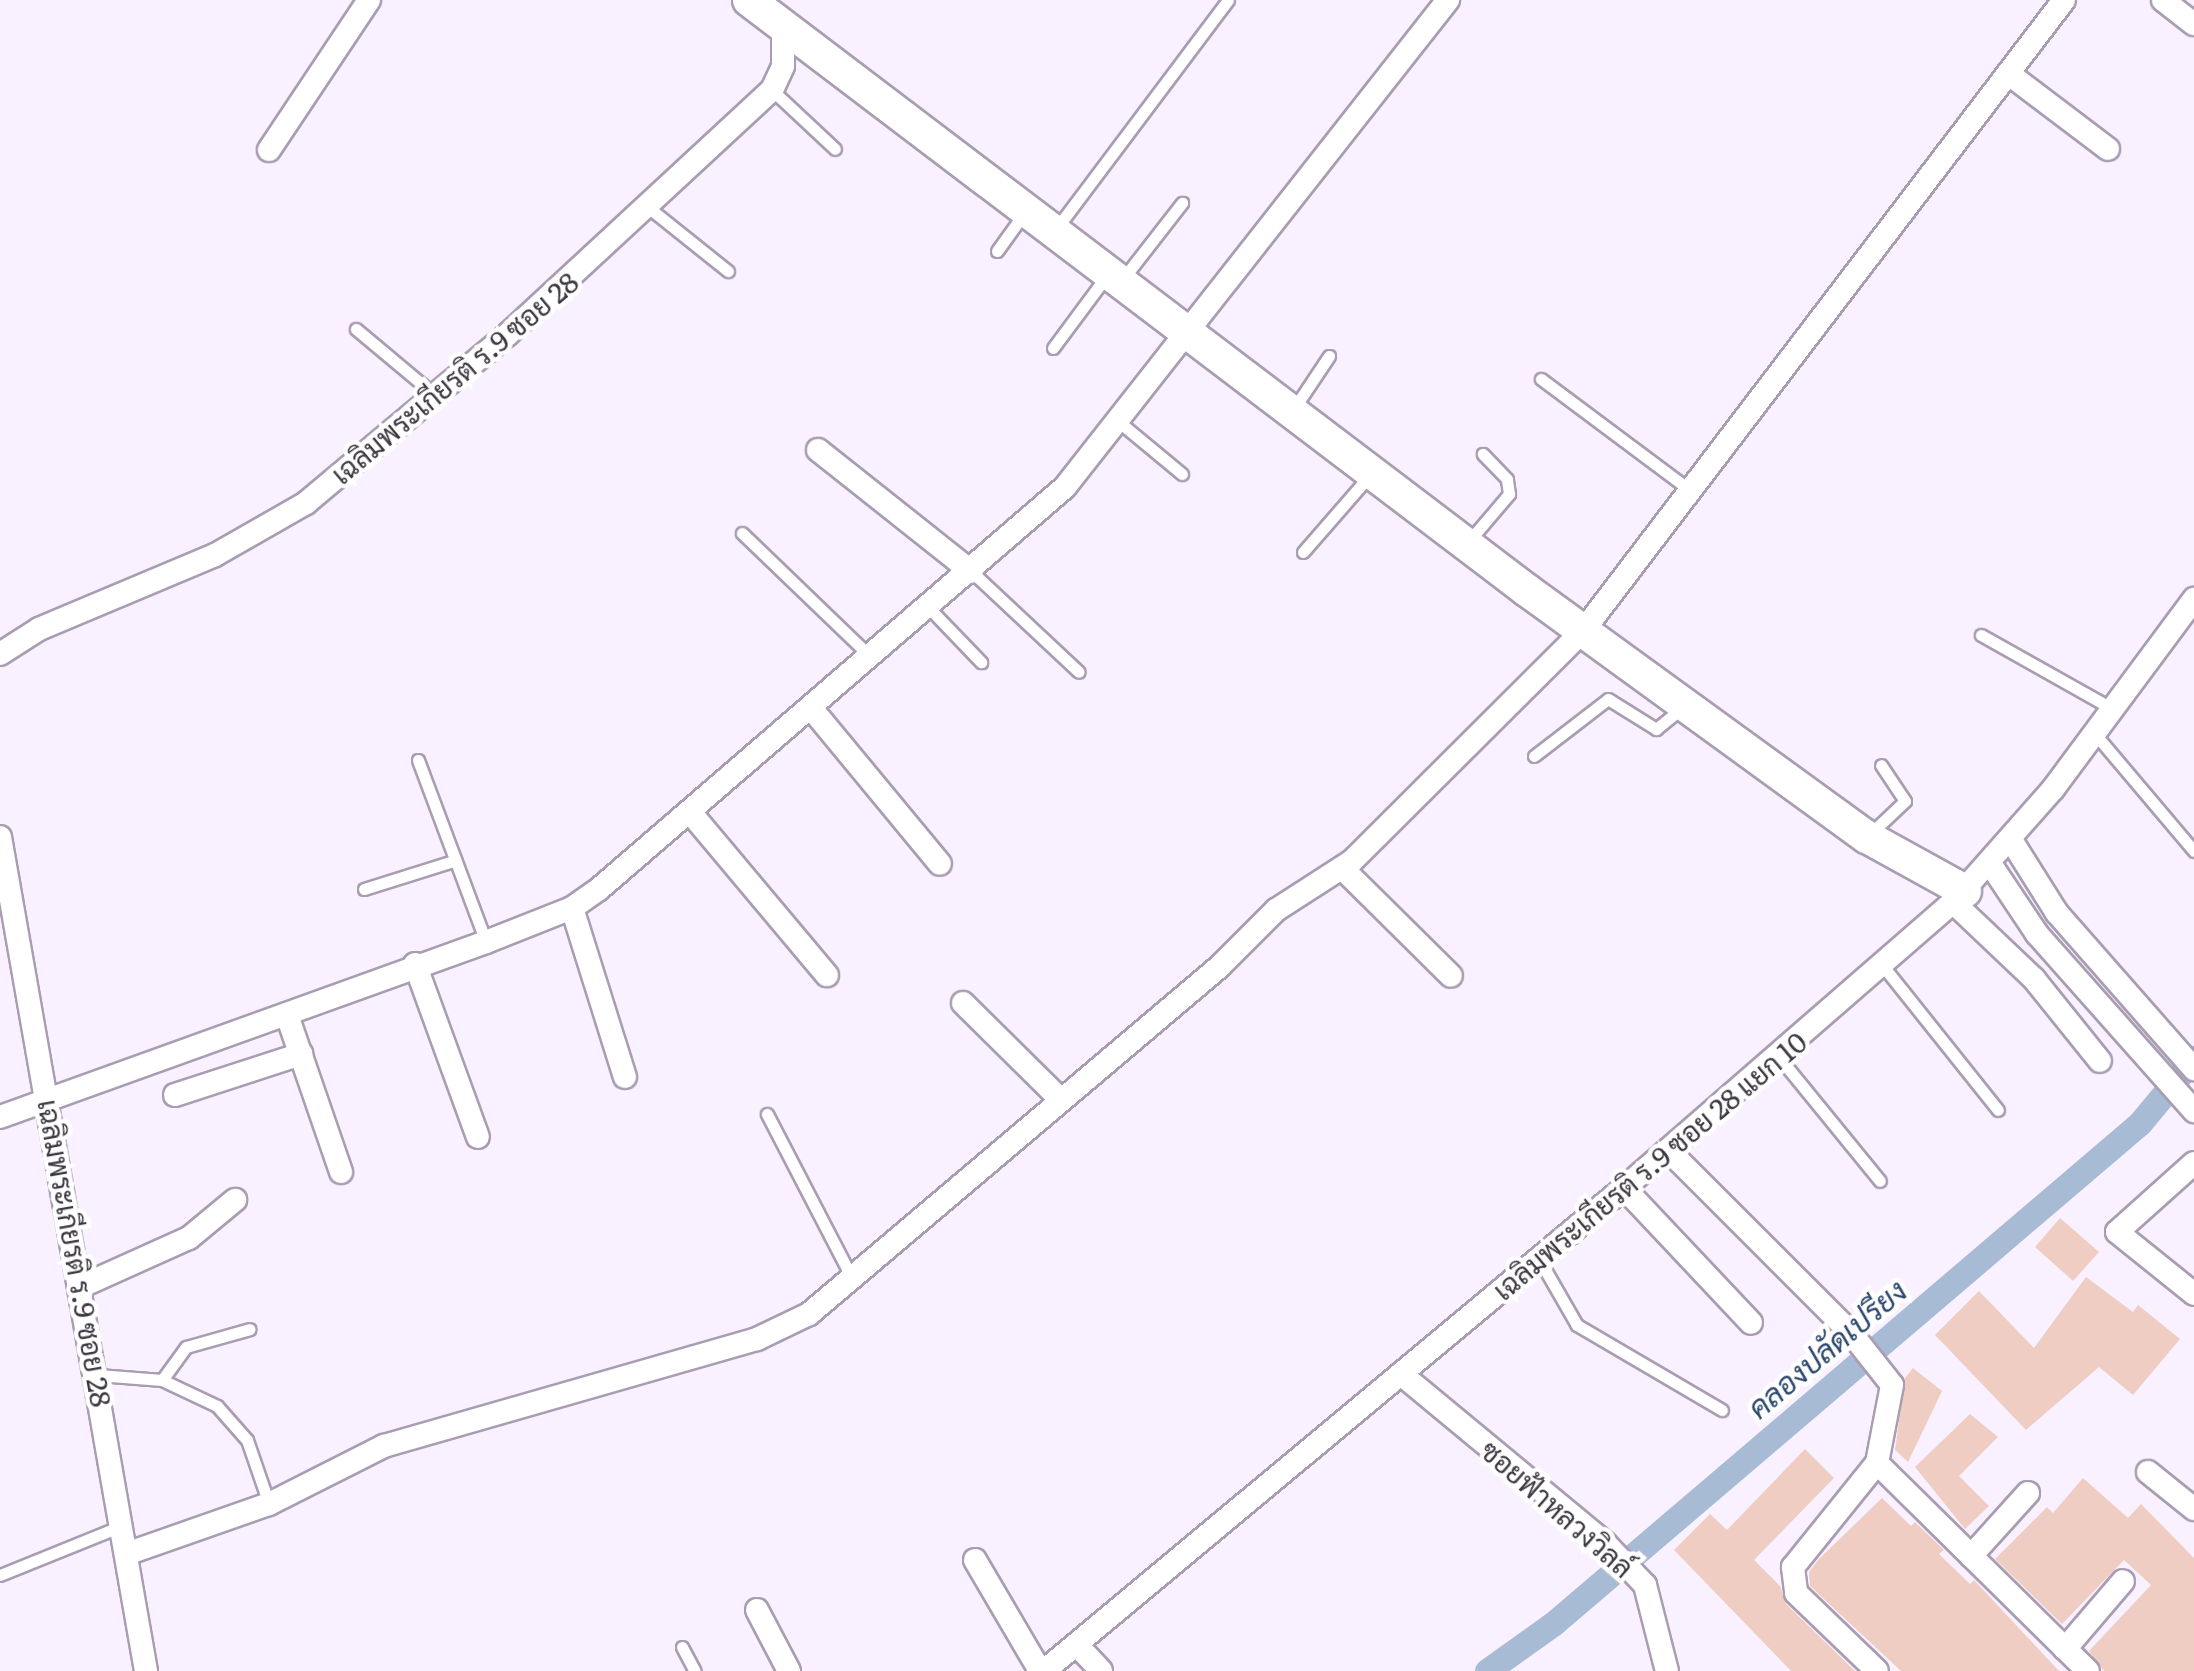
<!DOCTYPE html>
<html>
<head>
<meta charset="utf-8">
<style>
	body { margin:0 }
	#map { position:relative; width:2194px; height:1671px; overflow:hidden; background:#f9f1ff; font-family:Literata,Sarabun,serif }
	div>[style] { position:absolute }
	.canal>* { height:25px; margin:-12.5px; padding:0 12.5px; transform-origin:12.5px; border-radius:12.5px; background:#a8bbd4 }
	.building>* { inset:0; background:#efcdc3 }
	.roads { filter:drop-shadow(2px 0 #a99db2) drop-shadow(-2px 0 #a99db2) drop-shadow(0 2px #a99db2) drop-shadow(0 -2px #a99db2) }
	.lane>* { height:11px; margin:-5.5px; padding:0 5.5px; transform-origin:5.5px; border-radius:5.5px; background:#fff }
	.street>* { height:22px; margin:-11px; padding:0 11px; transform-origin:11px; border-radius:11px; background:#fff }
	.secondary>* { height:32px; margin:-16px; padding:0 16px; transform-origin:16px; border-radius:16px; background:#fff }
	span { translate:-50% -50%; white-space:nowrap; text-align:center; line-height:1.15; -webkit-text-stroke:9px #fff; paint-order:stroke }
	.street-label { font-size:28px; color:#3c3740 }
	.water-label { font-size:30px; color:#2b486d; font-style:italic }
</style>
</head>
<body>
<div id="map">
	<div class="canal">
		<div style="left:1487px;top:1671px;width:82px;rotate:-35.6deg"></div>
		<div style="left:1554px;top:1623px;width:770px;rotate:-40.47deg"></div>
		<div style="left:2140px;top:1123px;width:85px;rotate:-50.3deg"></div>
	</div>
	<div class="building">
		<div style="clip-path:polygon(2060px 1218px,2099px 1252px,2073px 1281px,2035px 1247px)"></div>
		<div style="clip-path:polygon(2086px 1277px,2133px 1312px,2138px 1305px,2180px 1339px,2133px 1395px,2099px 1367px,2026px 1430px,1935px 1335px,1979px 1291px,2034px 1348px)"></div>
		<div style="clip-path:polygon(1913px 1368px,1942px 1391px,1908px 1462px,1895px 1450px,1905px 1378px)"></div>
		<div style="clip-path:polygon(1970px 1414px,1998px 1437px,1959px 1476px,1989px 1506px,1965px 1529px,1915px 1467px)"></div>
		<div style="clip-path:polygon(1805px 1449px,1834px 1478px,1754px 1560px,1780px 1586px,1786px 1604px,1855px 1671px,1791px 1671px,1674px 1550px,1710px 1514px,1727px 1530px)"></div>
		<div style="clip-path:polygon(2083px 1478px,2128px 1518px,2141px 1504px,2194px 1558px,2194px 1671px,2104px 1671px,2089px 1651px,2151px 1585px,2124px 1560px,2062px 1624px,1995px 1559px,2047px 1507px,2053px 1513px)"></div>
		<div style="clip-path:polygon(1882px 1498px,1911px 1526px,1915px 1522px,1944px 1550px,1939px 1554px,1970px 1584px,1974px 1580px,2059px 1671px,1901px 1671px,1810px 1586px,1809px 1572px,1818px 1560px)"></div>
	</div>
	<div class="roads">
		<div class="lane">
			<div style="left:772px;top:90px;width:86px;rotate:43.1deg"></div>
			<div style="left:649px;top:208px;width:101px;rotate:38.6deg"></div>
			<div style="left:1056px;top:229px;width:286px;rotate:-53.1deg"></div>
			<div style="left:997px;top:251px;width:48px;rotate:-54.3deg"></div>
			<div style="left:1122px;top:280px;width:98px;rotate:-52.1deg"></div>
			<div style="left:356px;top:329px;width:103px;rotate:39.9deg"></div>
			<div style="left:1053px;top:348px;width:92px;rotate:-53.4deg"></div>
			<div style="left:1541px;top:379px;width:187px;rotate:36.7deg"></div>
			<div style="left:1293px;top:410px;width:65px;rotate:-56.3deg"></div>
			<div style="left:1118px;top:421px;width:83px;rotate:39.6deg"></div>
			<div style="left:742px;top:533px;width:180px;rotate:43.9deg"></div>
			<div style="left:1469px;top:541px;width:62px;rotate:-49.6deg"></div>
			<div style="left:1509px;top:494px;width:15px;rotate:-98deg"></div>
			<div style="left:1507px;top:479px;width:35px;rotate:-134deg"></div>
			<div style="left:1303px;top:552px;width:102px;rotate:-49deg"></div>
			<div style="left:972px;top:572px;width:146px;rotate:43.1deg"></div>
			<div style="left:930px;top:609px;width:74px;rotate:46.1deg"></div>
			<div style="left:1981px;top:635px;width:151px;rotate:29.3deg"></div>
			<div style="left:2095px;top:734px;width:153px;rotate:49.8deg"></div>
			<div style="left:1534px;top:756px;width:93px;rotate:-37.6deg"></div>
			<div style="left:1608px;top:699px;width:57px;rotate:32deg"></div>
			<div style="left:1656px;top:729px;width:33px;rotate:-39deg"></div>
			<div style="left:418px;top:760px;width:194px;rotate:69.5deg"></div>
			<div style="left:1870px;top:834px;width:48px;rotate:-43.3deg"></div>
			<div style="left:1905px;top:801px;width:43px;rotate:-123.7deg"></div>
			<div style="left:364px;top:889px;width:96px;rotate:-17.5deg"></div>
			<div style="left:1883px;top:966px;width:184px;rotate:51.4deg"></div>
			<div style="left:1778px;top:1056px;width:161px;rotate:50.8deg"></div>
			<div style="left:767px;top:1114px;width:185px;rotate:62.6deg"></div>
			<div style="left:1539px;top:1259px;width:76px;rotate:60.1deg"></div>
			<div style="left:1577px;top:1325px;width:168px;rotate:30.4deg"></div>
			<div style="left:98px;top:1375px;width:64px;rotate:4.5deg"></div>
			<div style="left:162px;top:1380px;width:61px;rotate:25.3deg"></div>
			<div style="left:217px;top:1406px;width:45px;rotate:48.6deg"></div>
			<div style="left:247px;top:1440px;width:68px;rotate:71deg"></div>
			<div style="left:162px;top:1380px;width:41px;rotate:-54deg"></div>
			<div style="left:186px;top:1347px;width:66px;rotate:-15.7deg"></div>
			<div style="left:0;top:1575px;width:131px;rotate:-22deg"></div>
			<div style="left:682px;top:1647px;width:27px;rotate:62deg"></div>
		</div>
		<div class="street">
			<div style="left:2163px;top:0;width:39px;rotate:38deg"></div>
			<div style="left:2009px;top:74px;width:124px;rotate:37.1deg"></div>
			<div style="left:269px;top:150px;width:180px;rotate:-56.3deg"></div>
			<div style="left:818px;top:450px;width:196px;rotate:38.4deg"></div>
			<div style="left:0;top:654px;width:46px;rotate:-32.7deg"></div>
			<div style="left:39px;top:629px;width:191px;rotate:-22.8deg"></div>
			<div style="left:215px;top:555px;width:105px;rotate:-29.7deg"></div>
			<div style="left:306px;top:503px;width:262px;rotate:-39.9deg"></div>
			<div style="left:507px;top:335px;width:361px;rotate:-42.8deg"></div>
			<div style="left:772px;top:90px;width:26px;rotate:-65deg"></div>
			<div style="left:783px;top:66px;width:39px;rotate:-90deg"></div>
			<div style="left:811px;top:708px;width:202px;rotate:50.4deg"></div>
			<div style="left:690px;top:812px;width:213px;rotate:50deg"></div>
			<div style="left:0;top:837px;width:847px;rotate:80.07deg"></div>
			<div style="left:2011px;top:840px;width:86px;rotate:57.8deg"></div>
			<div style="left:2057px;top:913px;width:208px;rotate:48.7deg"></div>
			<div style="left:1991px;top:865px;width:83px;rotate:56.3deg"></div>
			<div style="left:2037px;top:934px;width:237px;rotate:48.4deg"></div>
			<div style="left:1342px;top:868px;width:153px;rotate:44.7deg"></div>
			<div style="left:1953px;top:902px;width:112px;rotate:43.5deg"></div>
			<div style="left:2034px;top:979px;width:105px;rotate:51.2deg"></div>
			<div style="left:572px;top:908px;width:177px;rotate:72.6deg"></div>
			<div style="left:415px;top:964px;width:184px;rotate:70deg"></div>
			<div style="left:963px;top:1003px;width:138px;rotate:44.7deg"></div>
			<div style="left:287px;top:1015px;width:166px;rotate:71deg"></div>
			<div style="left:175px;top:1095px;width:133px;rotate:-18deg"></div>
			<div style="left:0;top:1117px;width:517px;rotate:-19.8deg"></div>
			<div style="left:486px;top:942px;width:92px;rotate:-21.6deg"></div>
			<div style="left:572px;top:908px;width:33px;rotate:-35deg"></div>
			<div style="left:599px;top:889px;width:615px;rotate:-40.78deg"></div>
			<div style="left:1065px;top:487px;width:620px;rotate:-51.82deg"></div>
			<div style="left:1668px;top:1150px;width:259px;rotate:45deg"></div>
			<div style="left:1851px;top:1333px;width:66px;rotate:51.7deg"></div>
			<div style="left:1892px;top:1385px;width:79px;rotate:100.9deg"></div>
			<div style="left:1877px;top:1463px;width:134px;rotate:128.9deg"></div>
			<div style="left:1793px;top:1567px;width:26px;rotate:83deg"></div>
			<div style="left:1796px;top:1593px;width:112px;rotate:43.9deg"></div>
			<div style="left:2194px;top:1163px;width:103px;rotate:138.1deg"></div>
			<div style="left:2117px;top:1232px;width:99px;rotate:38.8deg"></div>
			<div style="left:1624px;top:1188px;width:185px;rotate:46.7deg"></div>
			<div style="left:82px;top:1286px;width:117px;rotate:-24.2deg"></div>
			<div style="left:189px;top:1238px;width:60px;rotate:-39.6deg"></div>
			<div style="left:1401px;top:1374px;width:265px;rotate:39.6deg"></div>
			<div style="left:1605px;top:1543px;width:58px;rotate:46.4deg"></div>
			<div style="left:1645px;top:1585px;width:89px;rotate:75.7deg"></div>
			<div style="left:1877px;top:1463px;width:296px;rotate:44.6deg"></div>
			<div style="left:2148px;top:1472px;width:59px;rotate:38.8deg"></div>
			<div style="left:129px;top:1553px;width:148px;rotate:-19.3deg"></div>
			<div style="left:269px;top:1504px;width:129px;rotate:-26.8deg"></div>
			<div style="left:384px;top:1446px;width:388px;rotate:-16deg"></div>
			<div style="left:757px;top:1339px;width:58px;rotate:-25.7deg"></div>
			<div style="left:809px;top:1314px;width:537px;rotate:-40.24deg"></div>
			<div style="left:1219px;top:967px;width:81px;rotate:-45deg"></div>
			<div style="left:1276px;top:910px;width:90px;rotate:-32.8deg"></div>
			<div style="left:1352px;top:861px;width:326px;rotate:-44.9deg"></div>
			<div style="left:1583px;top:631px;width:793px;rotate:-52.68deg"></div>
			<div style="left:1971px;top:1556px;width:85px;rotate:-47.9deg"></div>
			<div style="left:975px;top:1560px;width:129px;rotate:59.6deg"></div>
			<div style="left:757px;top:1610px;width:69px;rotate:62.3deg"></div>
			<div style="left:1077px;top:1645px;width:35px;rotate:47deg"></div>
			<div style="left:2065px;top:1649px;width:89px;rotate:-49.5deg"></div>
			<div style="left:1044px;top:1671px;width:755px;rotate:-39.79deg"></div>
			<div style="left:1624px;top:1188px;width:436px;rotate:-41deg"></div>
			<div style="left:1953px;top:902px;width:151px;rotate:-48.5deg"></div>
			<div style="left:2053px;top:789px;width:237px;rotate:-53.4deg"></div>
		</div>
		<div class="secondary">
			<div style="left:749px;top:0;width:978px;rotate:37.19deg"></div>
			<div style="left:1528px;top:591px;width:419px;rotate:36deg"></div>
			<div style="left:1867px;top:837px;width:112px;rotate:28.9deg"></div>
		</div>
	</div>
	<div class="street-label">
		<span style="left:454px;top:377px;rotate:-40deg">เฉลิมพระเกียรติ ร.9 ซอย 28</span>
		<span style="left:1649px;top:1165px;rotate:-40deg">เฉลิมพระเกียรติ ร.9 ซอย 28 แยก 10</span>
		<span style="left:76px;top:1253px;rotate:80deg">เฉลิมพระเกียรติ ร.9 ซอย 28</span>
		<span style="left:1558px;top:1508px;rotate:41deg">ซอยฟ้าหลวงวิลล์</span>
	</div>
	<div class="water-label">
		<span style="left:1826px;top:1348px;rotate:-40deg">คลองปลัดเปรียง</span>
	</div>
</div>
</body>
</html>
